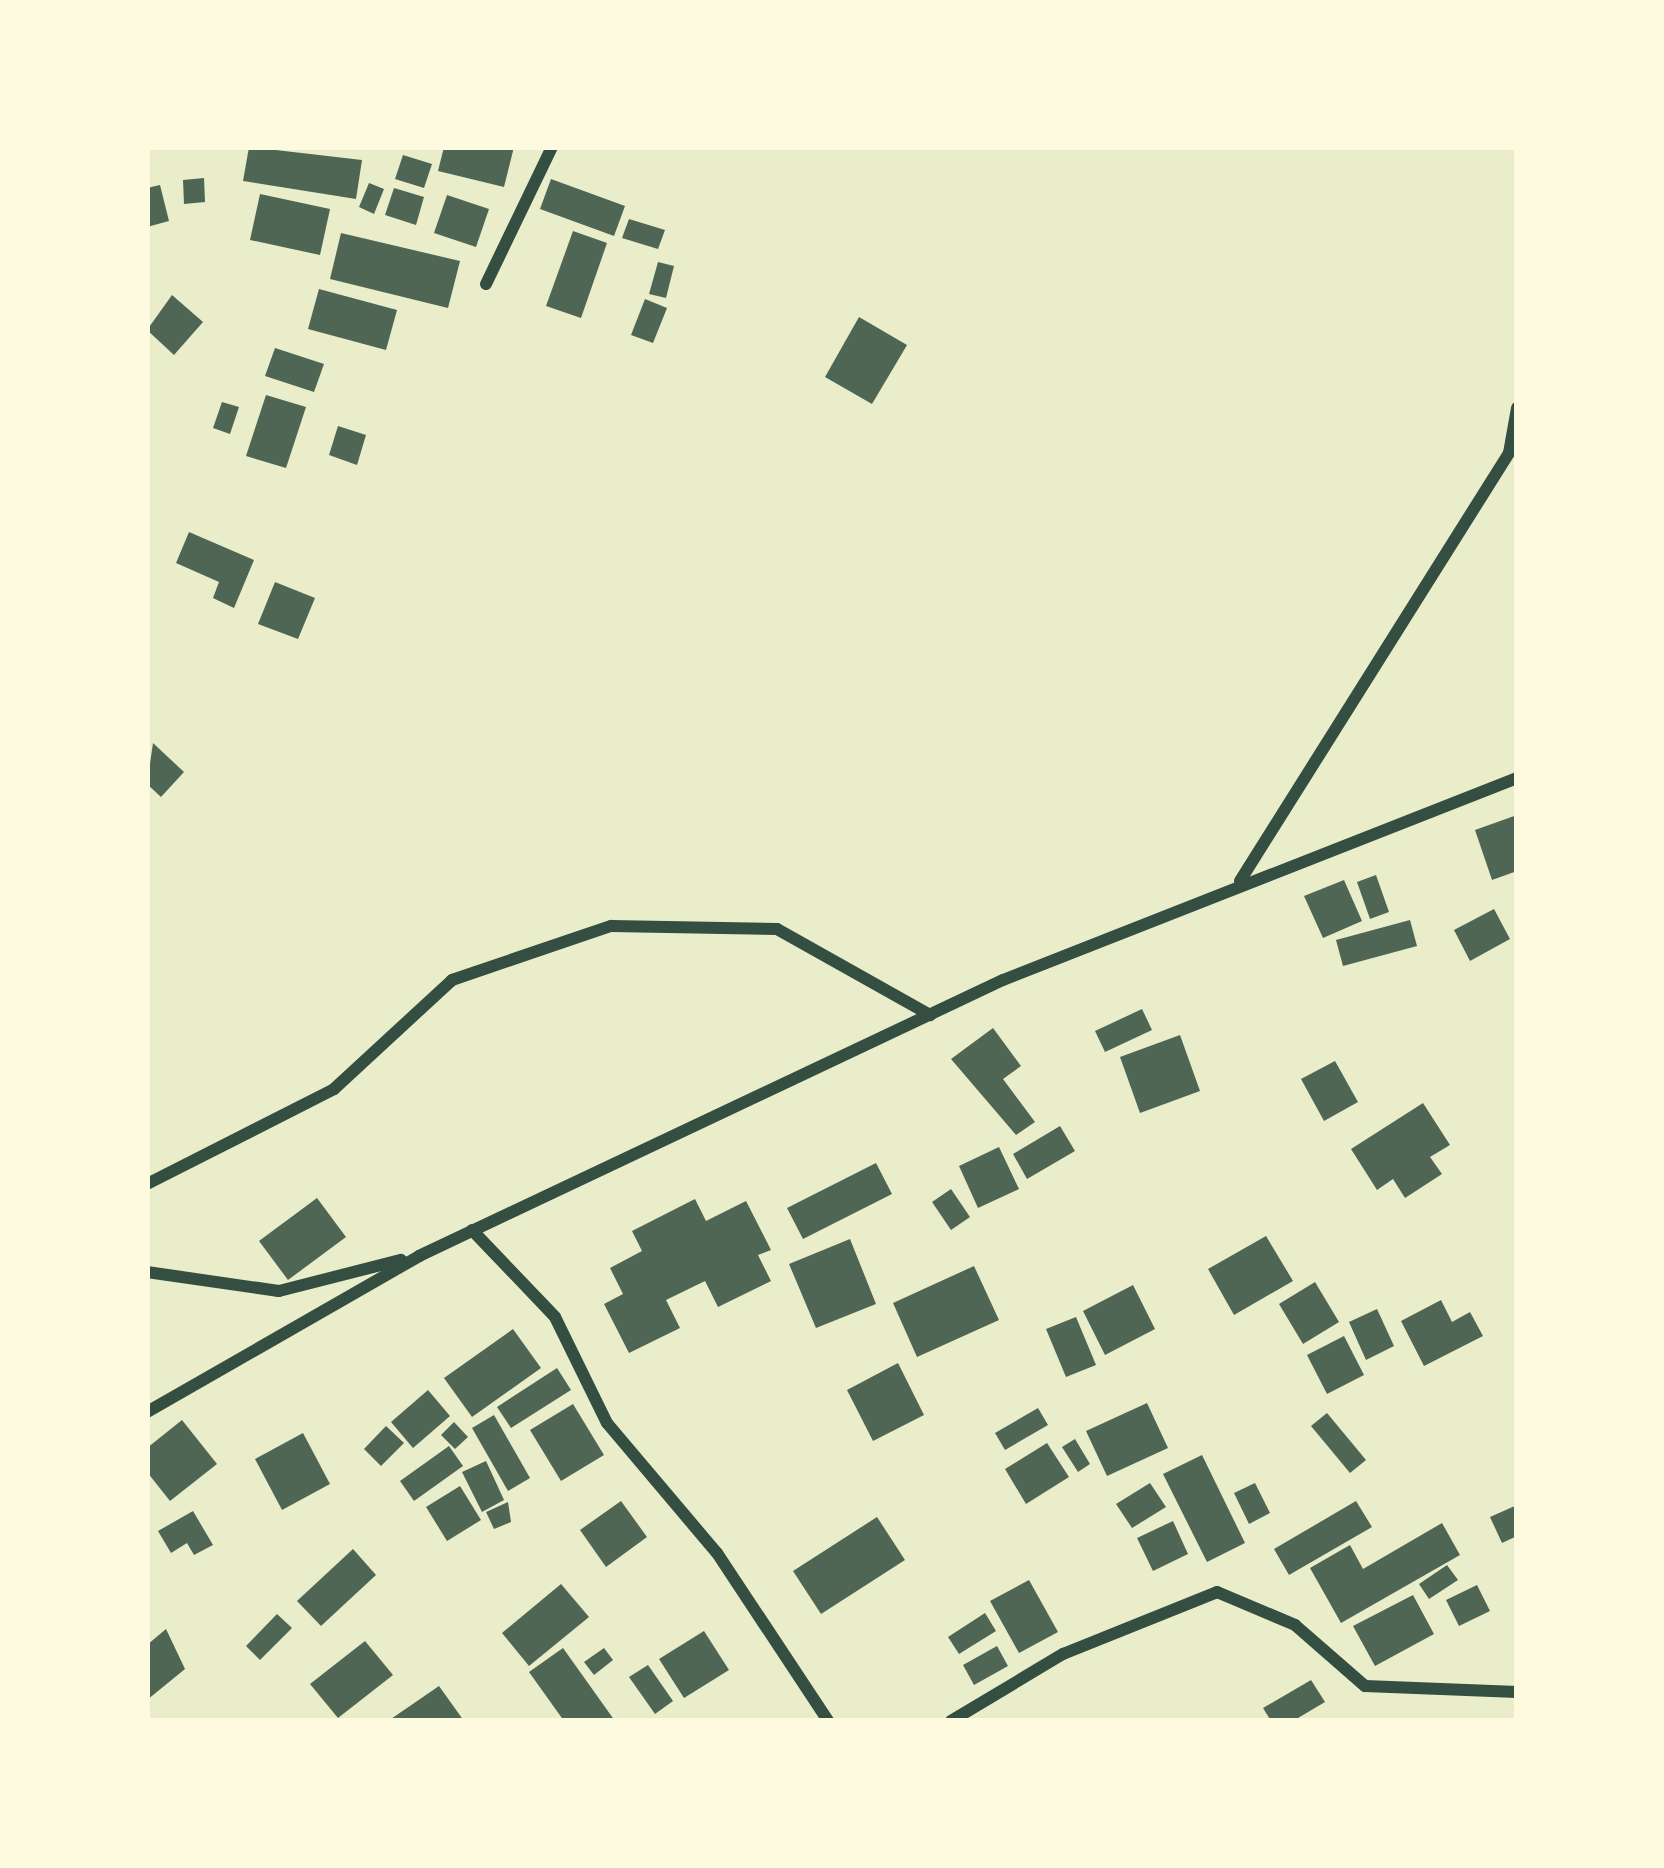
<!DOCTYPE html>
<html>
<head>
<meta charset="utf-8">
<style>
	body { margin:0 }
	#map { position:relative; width:1664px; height:1868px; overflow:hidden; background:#e9edc9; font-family:Cabin,sans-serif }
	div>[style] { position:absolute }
	.building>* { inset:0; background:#4f6655 }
	.minor>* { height:12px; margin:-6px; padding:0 6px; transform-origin:6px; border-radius:6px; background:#344e41 }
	span { translate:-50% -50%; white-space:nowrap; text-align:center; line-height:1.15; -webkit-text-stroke:10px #fefae0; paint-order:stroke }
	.frame { position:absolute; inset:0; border:150px solid #fefae0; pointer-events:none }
</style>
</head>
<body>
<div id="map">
	<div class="building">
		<div style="clip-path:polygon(249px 147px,362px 160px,356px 199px,243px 181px)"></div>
		<div style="clip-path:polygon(444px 147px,514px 147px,504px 187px,438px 171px)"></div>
		<div style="clip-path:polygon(403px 155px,432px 164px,424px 188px,395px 179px)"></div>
		<div style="clip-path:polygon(204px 178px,205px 202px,184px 204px,183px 180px)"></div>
		<div style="clip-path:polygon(551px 179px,625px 206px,614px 236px,540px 209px)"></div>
		<div style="clip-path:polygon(369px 183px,384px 189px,374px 214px,359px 207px)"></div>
		<div style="clip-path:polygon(160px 185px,169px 221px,147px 227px,147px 188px)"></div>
		<div style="clip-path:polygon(394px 188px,424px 197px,416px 225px,385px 215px)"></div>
		<div style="clip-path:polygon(260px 194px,330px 209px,320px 255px,250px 240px)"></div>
		<div style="clip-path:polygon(447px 195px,489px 209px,476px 247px,434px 233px)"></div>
		<div style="clip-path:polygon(629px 219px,665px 230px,658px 249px,622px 238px)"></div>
		<div style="clip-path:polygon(573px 231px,607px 243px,581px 318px,546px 306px)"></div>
		<div style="clip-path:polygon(341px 233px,460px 261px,448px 308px,330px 279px)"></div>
		<div style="clip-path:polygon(658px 262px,674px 266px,666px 298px,649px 294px)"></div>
		<div style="clip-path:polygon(319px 289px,397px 310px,386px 350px,308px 329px)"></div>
		<div style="clip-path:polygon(172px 295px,203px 322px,174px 355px,147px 330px)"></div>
		<div style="clip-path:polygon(645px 299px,667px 308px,653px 343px,631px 335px)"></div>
		<div style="clip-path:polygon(859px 317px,907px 345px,872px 404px,825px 377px)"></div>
		<div style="clip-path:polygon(275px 348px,324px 364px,314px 392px,265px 376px)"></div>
		<div style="clip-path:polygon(266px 395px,306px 407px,286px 468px,246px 456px)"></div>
		<div style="clip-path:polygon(222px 402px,239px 407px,230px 434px,213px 428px)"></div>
		<div style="clip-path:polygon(338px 426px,366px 435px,357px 465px,329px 455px)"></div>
		<div style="clip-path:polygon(189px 532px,254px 560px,234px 608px,213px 598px,219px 582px,176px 563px)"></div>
		<div style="clip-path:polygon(275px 582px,315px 598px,298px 639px,258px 624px)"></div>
		<div style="clip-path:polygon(153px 743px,184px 772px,161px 797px,147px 784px)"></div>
		<div style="clip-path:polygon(1517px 815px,1517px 871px,1492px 880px,1475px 830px)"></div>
		<div style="clip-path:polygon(1376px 875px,1389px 912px,1370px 919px,1357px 882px)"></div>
		<div style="clip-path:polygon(1344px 880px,1362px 921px,1323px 938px,1304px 896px)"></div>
		<div style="clip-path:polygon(1494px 909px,1510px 939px,1470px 961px,1454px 930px)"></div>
		<div style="clip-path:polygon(1410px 920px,1417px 946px,1343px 966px,1336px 940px)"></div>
		<div style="clip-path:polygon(1142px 1009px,1152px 1030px,1105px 1052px,1095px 1031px)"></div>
		<div style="clip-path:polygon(993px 1028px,1021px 1066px,1003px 1079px,1035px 1122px,1016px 1135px,951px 1059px)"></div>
		<div style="clip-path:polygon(1180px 1035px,1200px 1091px,1140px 1113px,1120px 1057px)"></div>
		<div style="clip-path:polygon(1335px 1061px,1358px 1102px,1324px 1121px,1301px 1079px)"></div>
		<div style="clip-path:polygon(1423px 1103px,1450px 1145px,1430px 1157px,1442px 1174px,1405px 1198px,1393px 1179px,1377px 1190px,1351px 1149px)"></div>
		<div style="clip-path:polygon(1060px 1126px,1075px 1151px,1027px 1179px,1013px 1154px)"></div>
		<div style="clip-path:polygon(999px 1147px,1019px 1189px,978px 1208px,959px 1166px)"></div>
		<div style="clip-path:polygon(876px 1163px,892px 1194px,803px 1239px,787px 1208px)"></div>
		<div style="clip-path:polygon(951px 1189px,970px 1217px,951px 1230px,932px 1202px)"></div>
		<div style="clip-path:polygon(317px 1198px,346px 1237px,288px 1280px,259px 1241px)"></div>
		<div style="clip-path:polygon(695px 1199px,706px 1221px,746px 1201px,771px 1250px,758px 1255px,771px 1281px,718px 1307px,705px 1281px,666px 1300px,680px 1328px,629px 1353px,604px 1304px,623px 1294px,610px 1268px,642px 1251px,632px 1231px)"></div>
		<div style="clip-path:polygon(1266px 1236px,1293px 1281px,1234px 1315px,1208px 1269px)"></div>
		<div style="clip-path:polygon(850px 1239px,876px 1304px,816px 1328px,789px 1264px)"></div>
		<div style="clip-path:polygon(974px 1266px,999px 1320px,917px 1357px,893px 1303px)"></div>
		<div style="clip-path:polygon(1315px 1282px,1339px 1322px,1303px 1344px,1279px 1304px)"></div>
		<div style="clip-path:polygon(1133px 1285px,1155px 1329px,1105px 1355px,1083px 1311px)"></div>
		<div style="clip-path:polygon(1441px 1300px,1452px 1322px,1470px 1312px,1483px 1336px,1424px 1366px,1401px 1321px)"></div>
		<div style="clip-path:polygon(1377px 1309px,1394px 1346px,1366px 1360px,1349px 1322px)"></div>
		<div style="clip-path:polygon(1076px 1317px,1096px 1365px,1066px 1377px,1046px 1329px)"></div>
		<div style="clip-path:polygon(513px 1329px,541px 1368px,472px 1417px,444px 1378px)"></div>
		<div style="clip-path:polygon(1344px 1336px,1364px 1375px,1327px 1394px,1307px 1355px)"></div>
		<div style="clip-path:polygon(898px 1363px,924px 1415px,873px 1441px,847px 1390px)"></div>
		<div style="clip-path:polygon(557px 1368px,571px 1390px,511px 1428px,497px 1407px)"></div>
		<div style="clip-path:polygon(428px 1390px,450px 1416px,413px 1448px,391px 1422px)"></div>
		<div style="clip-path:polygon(1147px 1403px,1168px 1448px,1107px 1476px,1086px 1431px)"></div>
		<div style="clip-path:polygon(573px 1404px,604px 1455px,561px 1481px,530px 1430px)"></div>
		<div style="clip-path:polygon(1038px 1408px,1048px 1425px,1005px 1450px,995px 1433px)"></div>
		<div style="clip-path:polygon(1327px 1413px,1366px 1460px,1350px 1473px,1311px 1426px)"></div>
		<div style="clip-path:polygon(494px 1415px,530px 1478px,508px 1491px,472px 1428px)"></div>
		<div style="clip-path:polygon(182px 1420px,217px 1464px,170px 1501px,147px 1472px,147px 1448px)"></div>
		<div style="clip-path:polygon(454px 1422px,468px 1437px,455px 1449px,441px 1435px)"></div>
		<div style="clip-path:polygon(386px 1426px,404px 1443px,381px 1466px,364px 1449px)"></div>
		<div style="clip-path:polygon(303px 1433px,330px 1484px,282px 1510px,255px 1459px)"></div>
		<div style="clip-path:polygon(1075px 1439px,1090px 1464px,1078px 1472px,1062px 1447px)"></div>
		<div style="clip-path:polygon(1047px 1443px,1069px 1477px,1026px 1504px,1005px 1469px)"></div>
		<div style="clip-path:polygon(449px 1446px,463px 1466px,414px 1501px,400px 1481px)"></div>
		<div style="clip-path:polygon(1202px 1455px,1245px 1543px,1207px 1562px,1163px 1474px)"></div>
		<div style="clip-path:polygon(486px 1461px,504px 1500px,482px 1512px,462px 1472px)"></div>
		<div style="clip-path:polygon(1150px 1483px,1166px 1507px,1132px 1528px,1116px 1504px)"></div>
		<div style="clip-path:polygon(1255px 1483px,1270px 1513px,1249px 1524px,1234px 1493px)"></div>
		<div style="clip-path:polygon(460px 1486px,481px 1520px,447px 1541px,426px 1507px)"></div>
		<div style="clip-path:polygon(621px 1501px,647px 1537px,606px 1567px,580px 1530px)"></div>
		<div style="clip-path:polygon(1356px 1501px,1372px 1527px,1289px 1575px,1274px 1549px)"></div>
		<div style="clip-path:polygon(508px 1502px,511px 1522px,494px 1529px,486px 1512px)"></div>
		<div style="clip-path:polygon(1517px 1505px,1517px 1536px,1502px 1543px,1490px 1517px)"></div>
		<div style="clip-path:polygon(193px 1511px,213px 1545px,194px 1555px,187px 1543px,171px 1553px,158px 1531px)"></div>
		<div style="clip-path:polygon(877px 1517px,905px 1560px,821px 1614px,793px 1571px)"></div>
		<div style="clip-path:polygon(1173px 1521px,1188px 1554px,1153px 1571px,1137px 1538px)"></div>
		<div style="clip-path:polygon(1442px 1523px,1460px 1555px,1341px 1623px,1310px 1568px,1350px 1545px,1363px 1569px)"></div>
		<div style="clip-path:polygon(353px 1549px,376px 1575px,321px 1626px,297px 1601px)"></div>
		<div style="clip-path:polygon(1447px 1565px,1458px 1580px,1429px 1599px,1419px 1584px)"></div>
		<div style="clip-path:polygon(1029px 1580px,1058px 1632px,1019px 1653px,990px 1601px)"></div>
		<div style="clip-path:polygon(561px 1584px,589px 1617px,529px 1666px,502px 1633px)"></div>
		<div style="clip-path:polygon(1477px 1585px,1490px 1611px,1459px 1626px,1446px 1600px)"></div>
		<div style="clip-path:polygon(1413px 1595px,1434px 1634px,1375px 1666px,1353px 1626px)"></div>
		<div style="clip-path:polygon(985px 1613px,996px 1631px,959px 1654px,948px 1637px)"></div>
		<div style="clip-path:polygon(277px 1614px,292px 1628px,260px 1660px,246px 1646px)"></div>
		<div style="clip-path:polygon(166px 1629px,185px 1669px,147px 1700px,147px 1645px)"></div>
		<div style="clip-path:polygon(704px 1631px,729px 1670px,684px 1698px,659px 1659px)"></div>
		<div style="clip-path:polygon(365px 1641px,393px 1675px,338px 1718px,310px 1684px)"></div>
		<div style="clip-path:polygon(997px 1646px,1008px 1666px,974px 1685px,963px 1665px)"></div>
		<div style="clip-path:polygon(563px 1648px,615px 1721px,564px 1721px,529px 1672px)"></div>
		<div style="clip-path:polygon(604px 1648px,613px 1660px,594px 1675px,584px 1662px)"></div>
		<div style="clip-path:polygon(648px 1665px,673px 1701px,655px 1714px,629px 1677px)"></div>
		<div style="clip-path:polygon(1311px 1680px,1325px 1702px,1293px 1721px,1271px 1721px,1263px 1708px)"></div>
		<div style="clip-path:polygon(439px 1686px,464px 1721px,388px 1721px)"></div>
	</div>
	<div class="minor">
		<div style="left:486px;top:284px;width:152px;rotate:-64.3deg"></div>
		<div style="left:1240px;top:881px;width:506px;rotate:-57.85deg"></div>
		<div style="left:1509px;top:453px;width:46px;rotate:-79.9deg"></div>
		<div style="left:147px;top:1184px;width:210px;rotate:-26.9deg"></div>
		<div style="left:334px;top:1089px;width:161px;rotate:-42.7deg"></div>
		<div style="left:452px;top:980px;width:168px;rotate:-18.8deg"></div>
		<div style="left:611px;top:926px;width:166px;rotate:1deg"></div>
		<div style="left:777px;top:929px;width:176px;rotate:29.3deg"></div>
		<div style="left:472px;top:1230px;width:120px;rotate:46.3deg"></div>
		<div style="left:555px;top:1317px;width:118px;rotate:63.9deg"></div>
		<div style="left:607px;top:1423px;width:170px;rotate:49.8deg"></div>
		<div style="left:717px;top:1553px;width:201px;rotate:56.5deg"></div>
		<div style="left:147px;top:1272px;width:133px;rotate:8.2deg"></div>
		<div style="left:279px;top:1291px;width:126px;rotate:-14.3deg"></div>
		<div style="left:147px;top:1412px;width:314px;rotate:-29.8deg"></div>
		<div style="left:419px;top:1256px;width:646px;rotate:-25.3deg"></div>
		<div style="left:1003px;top:980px;width:552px;rotate:-21.45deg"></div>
		<div style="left:951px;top:1721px;width:131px;rotate:-30.9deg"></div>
		<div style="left:1063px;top:1654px;width:166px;rotate:-21.9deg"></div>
		<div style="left:1217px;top:1592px;width:85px;rotate:22.9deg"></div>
		<div style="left:1295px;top:1625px;width:93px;rotate:41.1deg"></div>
		<div style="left:1365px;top:1686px;width:152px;rotate:2.3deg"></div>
	</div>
	<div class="frame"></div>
</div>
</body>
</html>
